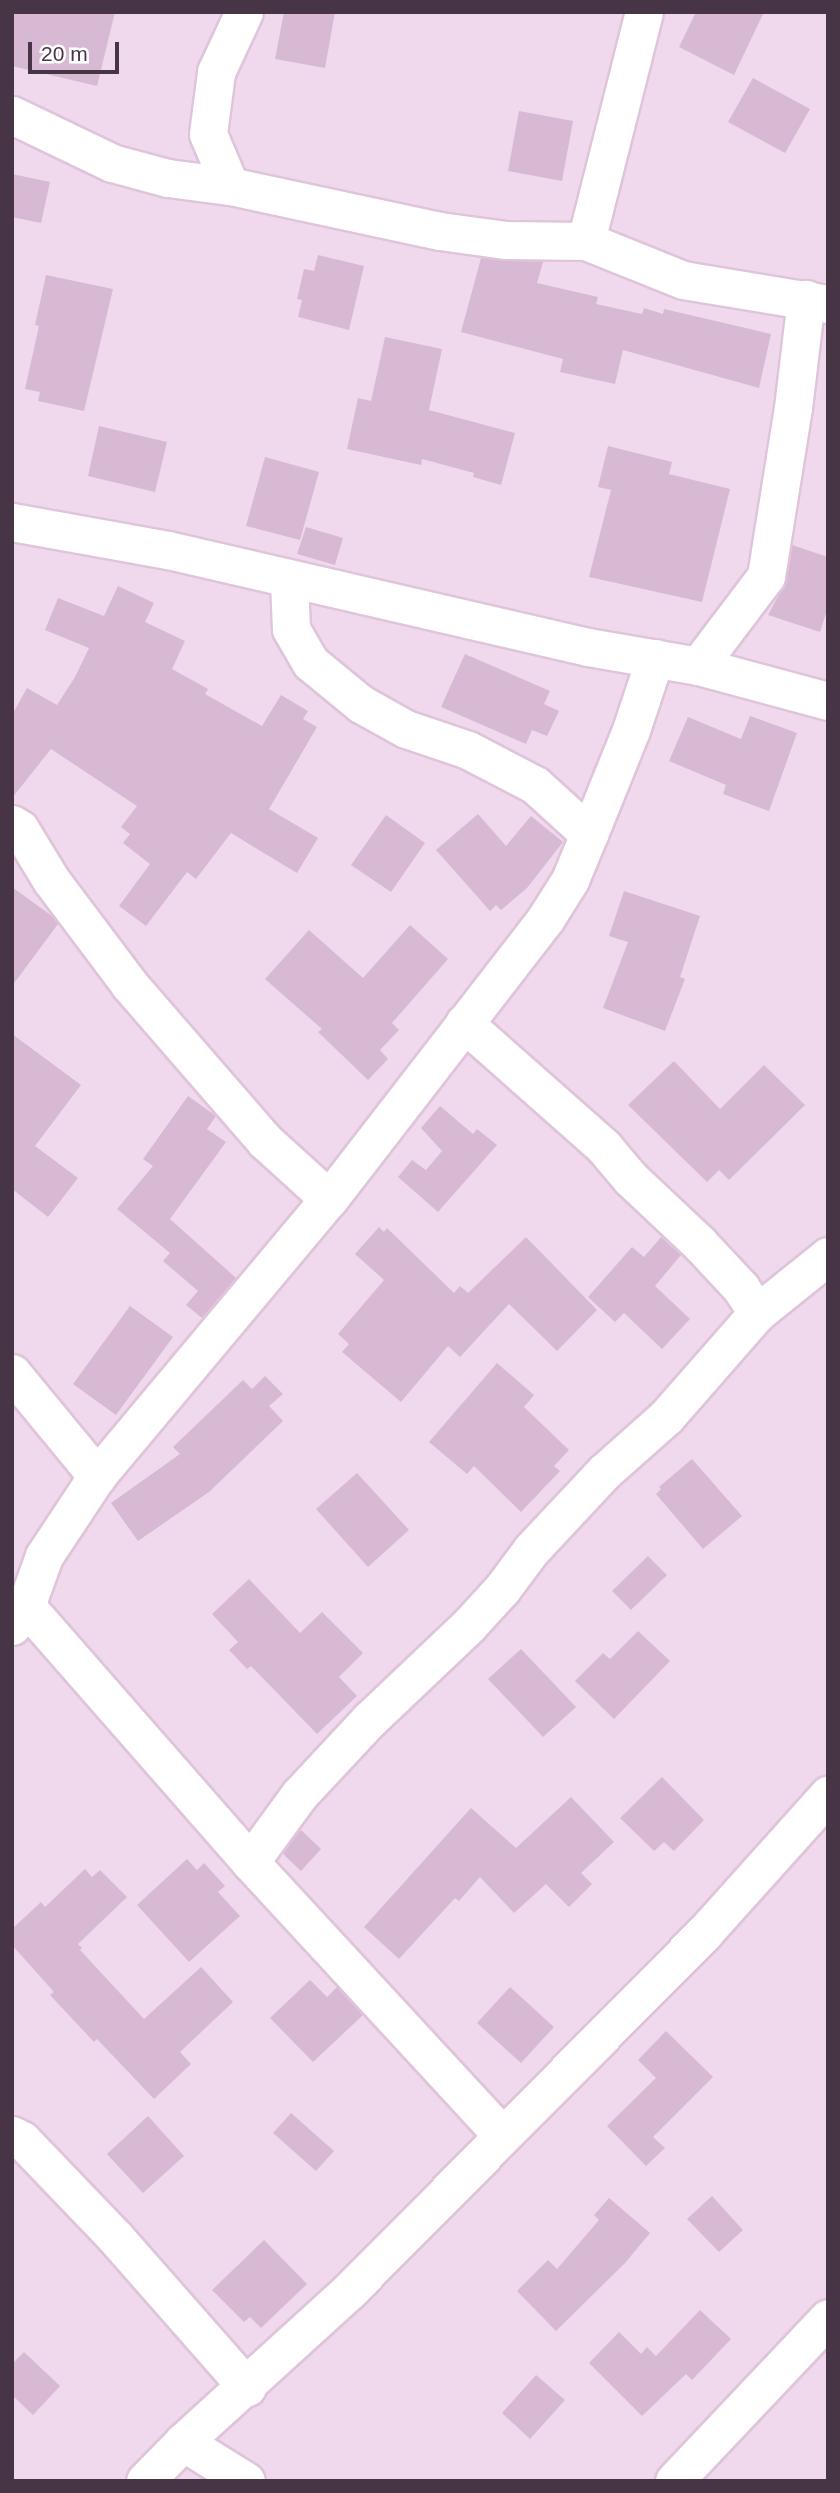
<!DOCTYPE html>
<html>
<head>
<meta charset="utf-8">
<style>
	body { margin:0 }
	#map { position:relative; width:840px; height:2493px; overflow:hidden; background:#f4e5f1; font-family:Arial,sans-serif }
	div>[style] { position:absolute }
	.residential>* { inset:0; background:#f0d9ec }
	.building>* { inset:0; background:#d7b9d4 }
	.roads { filter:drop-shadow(2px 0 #dfc4da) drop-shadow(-2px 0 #dfc4da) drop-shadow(0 2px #dfc4da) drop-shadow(0 -2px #dfc4da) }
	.street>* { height:37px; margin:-18.5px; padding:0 18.5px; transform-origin:18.5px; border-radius:18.5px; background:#fff }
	span { translate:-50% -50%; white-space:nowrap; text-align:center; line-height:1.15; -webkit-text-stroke:5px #fff; paint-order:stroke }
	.frame { position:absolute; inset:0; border:14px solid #473445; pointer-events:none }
	.scale { position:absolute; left:28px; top:42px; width:91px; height:32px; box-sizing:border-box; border:4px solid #473445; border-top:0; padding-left:9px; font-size:21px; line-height:24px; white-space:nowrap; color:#473445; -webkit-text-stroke:5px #fff; paint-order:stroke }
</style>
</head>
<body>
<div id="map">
	<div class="residential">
		<div style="clip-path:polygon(12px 12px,828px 12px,828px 2481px,12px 2481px)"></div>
	</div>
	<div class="building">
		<div style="clip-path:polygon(12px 12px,115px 12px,97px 86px,12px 66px)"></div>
		<div style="clip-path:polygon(284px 12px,335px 12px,325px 68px,275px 59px)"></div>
		<div style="clip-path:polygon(696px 12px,764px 12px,734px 75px,679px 47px)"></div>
		<div style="clip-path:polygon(753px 78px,810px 109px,785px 153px,728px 122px)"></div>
		<div style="clip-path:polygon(519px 111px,573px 121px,562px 181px,508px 171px)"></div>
		<div style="clip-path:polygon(12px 174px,50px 182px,41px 223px,12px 217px)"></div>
		<div style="clip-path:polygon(318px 255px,364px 266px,349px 330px,298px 317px,302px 300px,297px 299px,304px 269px,314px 271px)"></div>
		<div style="clip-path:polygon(481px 258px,543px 262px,537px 283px,598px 297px,596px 304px,642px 314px,644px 308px,663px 314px,664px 309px,771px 334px,759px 388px,623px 350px,615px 384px,560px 372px,563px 359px,461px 332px)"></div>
		<div style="clip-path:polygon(46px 275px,113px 289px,84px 411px,38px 401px,40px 392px,25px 389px,39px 326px,35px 325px)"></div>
		<div style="clip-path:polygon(385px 337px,442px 349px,429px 410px,515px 433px,501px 485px,473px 477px,474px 473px,422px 459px,421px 465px,347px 449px,358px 398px,371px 401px)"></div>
		<div style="clip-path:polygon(99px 426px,167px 442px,155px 492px,88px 476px)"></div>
		<div style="clip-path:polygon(608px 446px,672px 462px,669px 474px,730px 489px,702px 602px,589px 577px,611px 490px,598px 487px)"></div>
		<div style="clip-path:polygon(265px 457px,319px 472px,300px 540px,246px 526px)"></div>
		<div style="clip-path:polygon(306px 527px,343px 538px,335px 565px,297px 554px)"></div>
		<div style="clip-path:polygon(792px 545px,828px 557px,828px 607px,820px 632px,768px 615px,787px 580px)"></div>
		<div style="clip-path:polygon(118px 586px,154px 603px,145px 622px,185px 641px,172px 669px,208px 689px,205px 694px,262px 726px,281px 695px,308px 711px,303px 719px,317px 727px,269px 809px,318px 838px,297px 873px,231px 833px,196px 879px,187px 872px,146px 926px,119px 906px,150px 864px,123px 843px,130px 834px,121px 827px,137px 806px,51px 749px,12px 798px,12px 715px,27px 688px,57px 705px,75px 677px,89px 648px,45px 630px,58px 598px,104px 616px)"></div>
		<div style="clip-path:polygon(465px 654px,550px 691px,544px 704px,559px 711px,547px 736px,532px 730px,526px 744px,441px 707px)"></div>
		<div style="clip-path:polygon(750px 716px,797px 733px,769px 811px,723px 794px,726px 785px,669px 761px,688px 717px,741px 739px)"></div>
		<div style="clip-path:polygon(478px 814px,506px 846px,531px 816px,563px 842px,527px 888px,501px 910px,496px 905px,490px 911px,436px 850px)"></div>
		<div style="clip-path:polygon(386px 815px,425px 843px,391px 892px,351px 865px)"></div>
		<div style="clip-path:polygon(12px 887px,52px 916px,58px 924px,12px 986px)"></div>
		<div style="clip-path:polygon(624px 891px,700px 916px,680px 977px,685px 979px,665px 1031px,603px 1008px,628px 942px,609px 936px)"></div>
		<div style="clip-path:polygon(410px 925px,448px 959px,392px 1023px,399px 1030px,380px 1050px,388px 1059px,368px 1080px,318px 1032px,322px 1029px,265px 979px,309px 930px,363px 978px)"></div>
		<div style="clip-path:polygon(12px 1034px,81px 1085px,35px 1146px,78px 1178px,48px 1217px,12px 1189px)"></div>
		<div style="clip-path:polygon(674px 1061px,720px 1109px,764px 1065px,805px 1105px,729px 1180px,719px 1170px,707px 1182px,628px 1105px)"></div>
		<div style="clip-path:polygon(188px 1096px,216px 1116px,207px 1129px,226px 1142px,170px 1219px,236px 1278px,202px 1318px,186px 1305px,198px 1291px,163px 1261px,170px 1253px,117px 1209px,153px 1166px,143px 1159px)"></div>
		<div style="clip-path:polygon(440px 1106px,473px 1134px,477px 1129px,497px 1145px,438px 1212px,398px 1177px,412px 1160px,426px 1170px,442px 1151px,421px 1128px)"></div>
		<div style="clip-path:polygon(379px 1227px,384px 1232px,387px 1228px,454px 1293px,460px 1286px,468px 1293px,526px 1237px,597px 1310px,557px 1351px,509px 1304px,460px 1357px,448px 1346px,401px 1402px,342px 1352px,349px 1344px,338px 1334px,384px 1280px,355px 1254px)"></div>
		<div style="clip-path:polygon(661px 1237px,681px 1255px,655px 1286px,690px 1319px,662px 1349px,624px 1313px,615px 1322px,588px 1297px,632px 1247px,644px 1257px)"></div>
		<div style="clip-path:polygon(130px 1306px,173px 1337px,116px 1415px,73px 1384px)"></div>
		<div style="clip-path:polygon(497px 1363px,534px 1395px,524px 1407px,569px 1450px,554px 1466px,560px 1471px,521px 1512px,474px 1466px,467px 1474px,429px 1442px)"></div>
		<div style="clip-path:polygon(265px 1376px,283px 1394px,269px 1406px,283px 1421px,209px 1492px,138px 1541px,111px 1503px,180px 1454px,173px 1447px,243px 1380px,252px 1389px)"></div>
		<div style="clip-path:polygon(692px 1459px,742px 1516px,703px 1549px,656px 1494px,661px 1489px,659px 1487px)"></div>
		<div style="clip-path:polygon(357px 1473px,409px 1530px,368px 1567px,316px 1509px)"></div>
		<div style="clip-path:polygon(648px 1556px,667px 1575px,631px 1610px,612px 1591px)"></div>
		<div style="clip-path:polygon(249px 1579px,300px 1633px,322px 1612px,363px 1653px,339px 1677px,357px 1696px,317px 1734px,251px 1666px,247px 1669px,229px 1650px,238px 1642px,212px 1614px)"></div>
		<div style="clip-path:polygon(638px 1631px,670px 1661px,614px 1719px,575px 1681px,603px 1653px,610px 1659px)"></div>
		<div style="clip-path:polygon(521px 1649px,576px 1707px,543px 1737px,488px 1679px)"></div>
		<div style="clip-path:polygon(662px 1777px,704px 1820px,674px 1851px,664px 1842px,654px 1851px,620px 1818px)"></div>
		<div style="clip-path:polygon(571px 1797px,614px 1842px,581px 1873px,592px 1884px,569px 1907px,546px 1884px,514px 1913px,480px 1877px,459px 1901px,455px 1898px,399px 1959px,364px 1927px,471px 1808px,516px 1848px)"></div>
		<div style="clip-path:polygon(301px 1830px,321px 1849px,301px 1871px,282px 1853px)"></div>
		<div style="clip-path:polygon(187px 1859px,197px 1870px,204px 1863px,225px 1886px,218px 1892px,240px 1916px,189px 1962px,137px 1905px)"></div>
		<div style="clip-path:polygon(85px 1869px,92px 1877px,100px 1870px,127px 1897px,78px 1944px,82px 1948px,80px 1950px,144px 2019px,201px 1967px,233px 2002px,180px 2052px,191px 2064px,154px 2099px,97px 2039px,94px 2042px,50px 1995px,54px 1992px,12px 1945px,12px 1929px,41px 1902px,45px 1907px)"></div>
		<div style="clip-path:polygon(310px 1980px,327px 1997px,337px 1987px,363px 2015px,313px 2062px,270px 2018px)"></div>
		<div style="clip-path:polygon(510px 1987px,554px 2027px,521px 2063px,477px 2023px)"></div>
		<div style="clip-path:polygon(666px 2031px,713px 2077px,653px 2137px,665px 2148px,646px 2166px,607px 2126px,656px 2078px,638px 2060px)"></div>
		<div style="clip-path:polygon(291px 2113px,334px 2151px,316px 2171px,273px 2133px)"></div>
		<div style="clip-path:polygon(148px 2116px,184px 2156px,143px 2193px,107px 2154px)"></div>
		<div style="clip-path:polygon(712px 2196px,743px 2230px,719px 2252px,687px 2219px)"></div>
		<div style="clip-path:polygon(609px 2198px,650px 2233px,625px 2263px,556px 2331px,517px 2291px,548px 2260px,557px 2269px,599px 2220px,594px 2215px)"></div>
		<div style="clip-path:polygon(264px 2240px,307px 2284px,261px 2328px,250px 2317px,244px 2322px,212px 2290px)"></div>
		<div style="clip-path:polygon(700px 2310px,731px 2339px,692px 2380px,686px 2374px,642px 2416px,589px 2363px,619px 2332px,641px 2354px,647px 2347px,656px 2356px)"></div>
		<div style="clip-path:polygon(24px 2352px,60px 2386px,33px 2415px,12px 2395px,12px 2364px)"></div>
		<div style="clip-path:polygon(536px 2375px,565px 2400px,530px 2439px,502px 2413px)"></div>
	</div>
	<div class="roads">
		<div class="street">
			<div style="left:12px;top:115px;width:111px;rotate:25.6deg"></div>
			<div style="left:112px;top:163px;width:58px;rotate:15deg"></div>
			<div style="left:168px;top:178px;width:63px;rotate:7.4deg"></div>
			<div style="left:230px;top:186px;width:215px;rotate:12.1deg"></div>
			<div style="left:440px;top:231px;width:67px;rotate:7.8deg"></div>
			<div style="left:506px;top:240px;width:80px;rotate:0.7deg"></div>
			<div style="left:586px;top:241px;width:105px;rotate:21.9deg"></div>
			<div style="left:683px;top:280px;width:147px;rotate:9.4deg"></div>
			<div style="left:230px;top:186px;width:56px;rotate:-112.9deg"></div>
			<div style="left:208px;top:134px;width:63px;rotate:-82.6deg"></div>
			<div style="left:216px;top:72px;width:66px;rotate:-65deg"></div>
			<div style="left:586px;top:241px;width:236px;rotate:-75.8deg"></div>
			<div style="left:12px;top:522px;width:158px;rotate:10.2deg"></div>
			<div style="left:168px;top:550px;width:431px;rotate:13deg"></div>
			<div style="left:588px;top:647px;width:112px;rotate:9.8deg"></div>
			<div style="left:698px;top:666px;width:135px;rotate:15.1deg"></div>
			<div style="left:289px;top:580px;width:49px;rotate:87.7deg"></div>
			<div style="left:291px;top:629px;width:39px;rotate:60deg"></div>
			<div style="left:311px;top:663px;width:65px;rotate:39.4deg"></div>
			<div style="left:361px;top:704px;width:51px;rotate:29.1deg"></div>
			<div style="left:406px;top:729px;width:65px;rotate:18.7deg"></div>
			<div style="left:468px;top:750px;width:76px;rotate:27.6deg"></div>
			<div style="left:535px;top:785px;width:73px;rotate:42.2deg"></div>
			<div style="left:698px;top:666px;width:113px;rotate:-52.9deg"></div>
			<div style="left:766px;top:576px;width:170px;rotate:-80.9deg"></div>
			<div style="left:793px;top:408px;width:110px;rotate:-83.2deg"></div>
			<div style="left:12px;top:824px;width:9px;rotate:32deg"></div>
			<div style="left:20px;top:829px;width:60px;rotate:58.7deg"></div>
			<div style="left:51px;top:880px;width:130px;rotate:53.1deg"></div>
			<div style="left:129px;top:984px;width:208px;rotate:49.1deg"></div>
			<div style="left:265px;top:1141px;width:86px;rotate:42.2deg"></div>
			<div style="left:464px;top:1023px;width:187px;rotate:41.5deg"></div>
			<div style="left:604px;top:1147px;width:40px;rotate:50deg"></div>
			<div style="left:630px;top:1178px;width:96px;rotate:43.3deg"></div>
			<div style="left:700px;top:1244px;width:60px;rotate:47deg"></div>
			<div style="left:741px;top:1288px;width:30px;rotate:57deg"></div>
			<div style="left:12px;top:1373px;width:134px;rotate:50.5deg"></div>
			<div style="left:26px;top:1606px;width:340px;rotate:48.8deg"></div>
			<div style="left:250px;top:1862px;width:372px;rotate:47.3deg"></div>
			<div style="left:12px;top:1626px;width:24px;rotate:-55deg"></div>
			<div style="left:26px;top:1606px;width:53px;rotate:-70.2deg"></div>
			<div style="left:44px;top:1556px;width:96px;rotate:-56.5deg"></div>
			<div style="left:97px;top:1476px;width:361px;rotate:-50.1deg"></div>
			<div style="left:329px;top:1199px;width:355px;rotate:-52.3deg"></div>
			<div style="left:546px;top:918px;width:45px;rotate:-57.7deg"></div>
			<div style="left:570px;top:880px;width:50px;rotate:-67.6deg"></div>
			<div style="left:589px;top:834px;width:112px;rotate:-68deg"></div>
			<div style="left:631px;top:730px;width:76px;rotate:-71.6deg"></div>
			<div style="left:250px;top:1862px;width:83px;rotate:-53.8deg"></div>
			<div style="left:299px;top:1795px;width:103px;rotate:-47deg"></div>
			<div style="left:369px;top:1720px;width:138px;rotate:-43.5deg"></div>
			<div style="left:469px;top:1625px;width:49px;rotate:-47.5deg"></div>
			<div style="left:502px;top:1589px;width:49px;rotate:-53.4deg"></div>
			<div style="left:531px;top:1550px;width:107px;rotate:-46.9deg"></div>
			<div style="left:604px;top:1472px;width:83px;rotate:-41.6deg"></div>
			<div style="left:666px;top:1417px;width:138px;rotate:-48.8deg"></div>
			<div style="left:757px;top:1313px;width:91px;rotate:-38.8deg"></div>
			<div style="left:12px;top:2135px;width:11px;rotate:27deg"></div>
			<div style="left:22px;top:2140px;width:134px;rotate:46.2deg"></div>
			<div style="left:115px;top:2237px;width:200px;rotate:48.7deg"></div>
			<div style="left:183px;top:2442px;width:74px;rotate:31.8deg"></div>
			<div style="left:145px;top:2481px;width:54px;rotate:-45.7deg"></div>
			<div style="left:183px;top:2442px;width:224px;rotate:-42.3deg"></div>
			<div style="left:349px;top:2291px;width:504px;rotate:-45.24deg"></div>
			<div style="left:704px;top:1933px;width:186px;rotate:-48.1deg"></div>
			<div style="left:674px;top:2481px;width:224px;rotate:-46.6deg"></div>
		</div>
	</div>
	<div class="frame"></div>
	<div class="scale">20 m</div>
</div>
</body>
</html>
